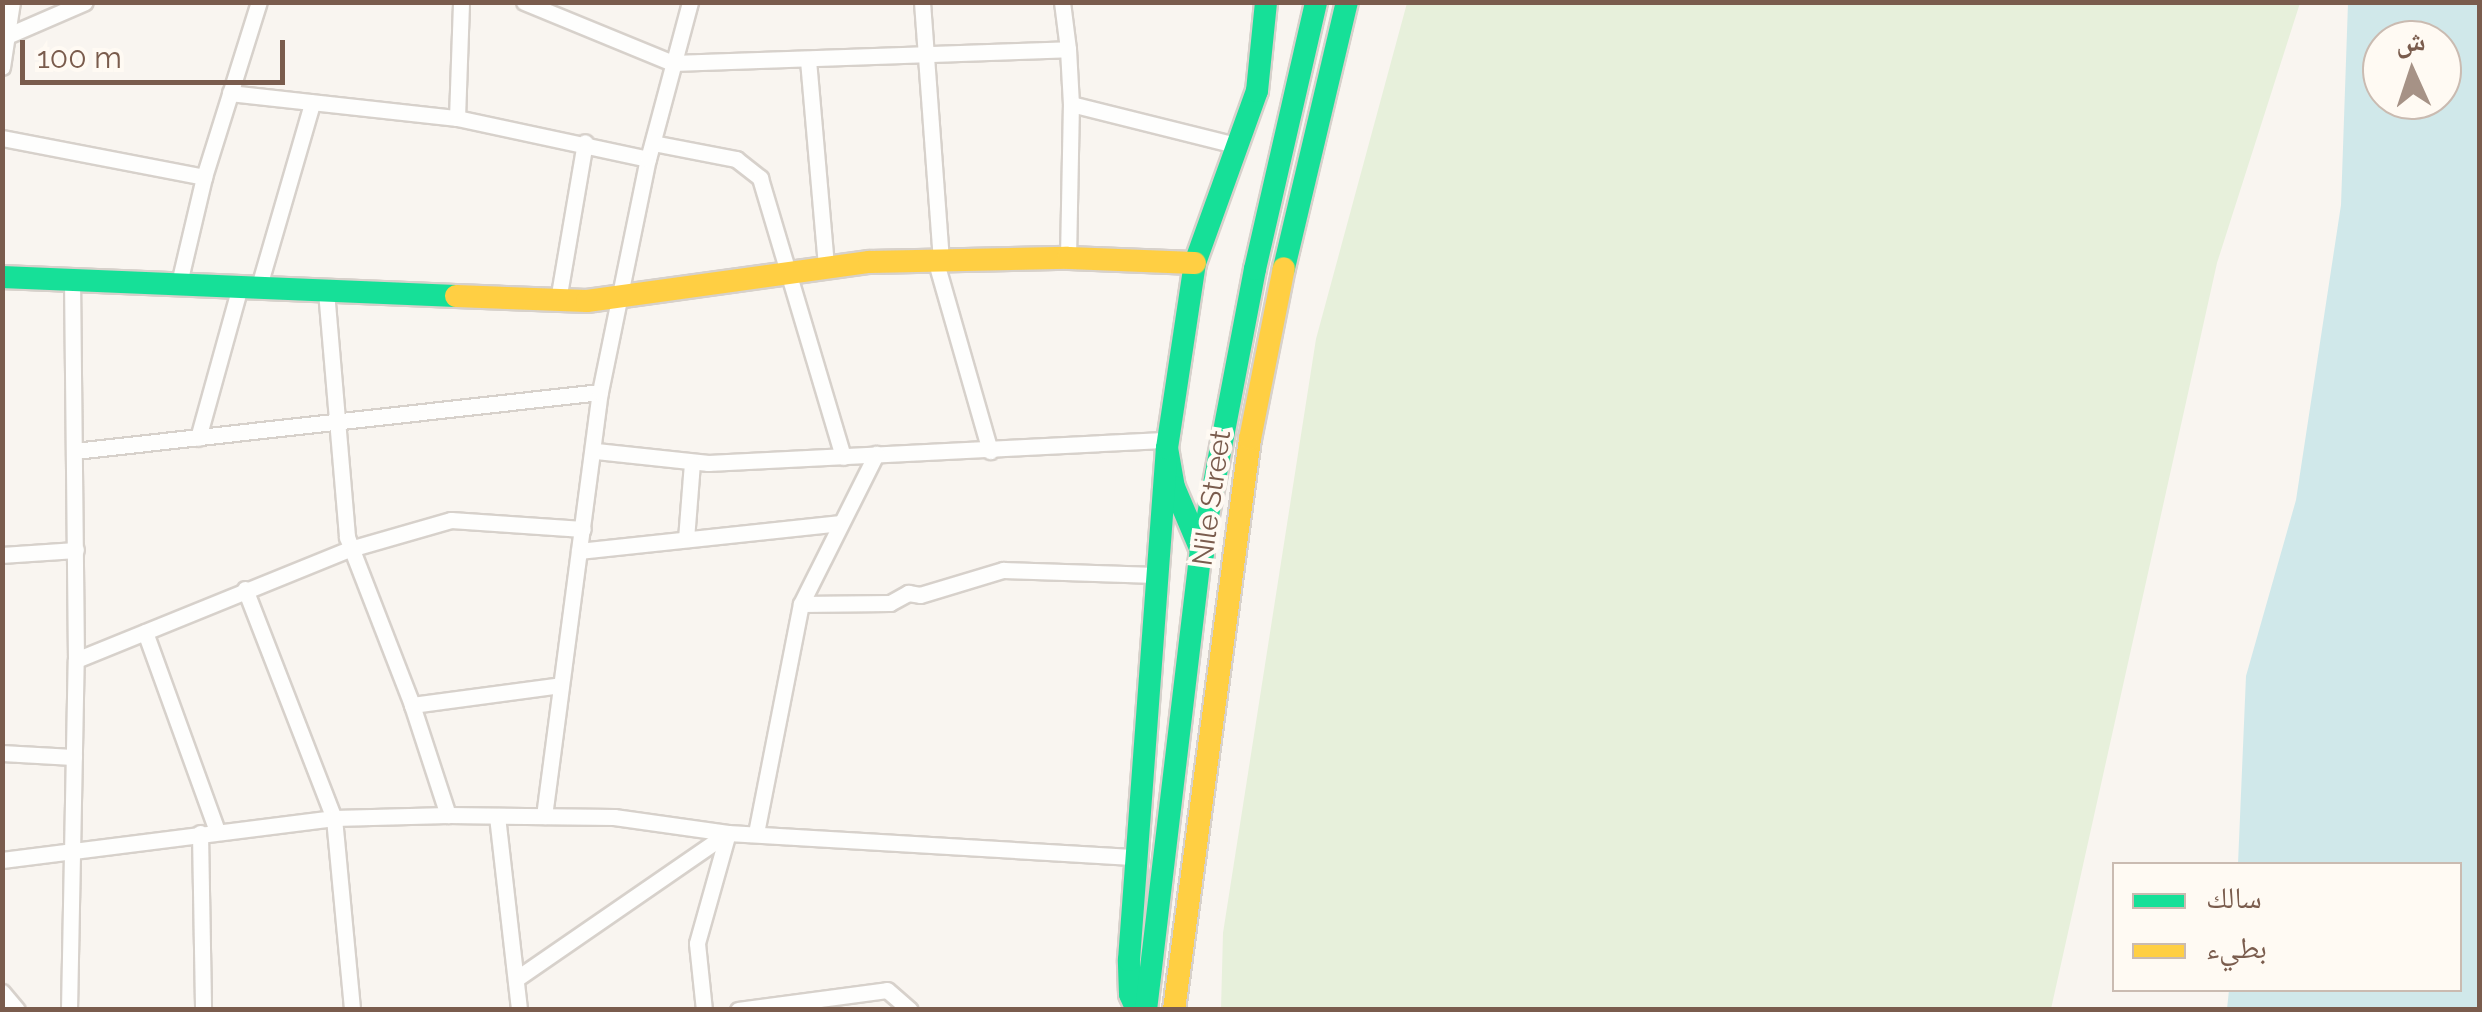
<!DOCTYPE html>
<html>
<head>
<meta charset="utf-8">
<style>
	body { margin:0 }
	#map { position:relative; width:2482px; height:1012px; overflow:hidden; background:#f9f5f0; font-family:Raleway,"Noto Naskh Arabic",sans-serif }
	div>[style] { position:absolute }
	.green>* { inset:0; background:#e7f0db }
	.water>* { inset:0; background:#d0e8ea }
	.roads { filter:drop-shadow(2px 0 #d7d1cb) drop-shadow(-2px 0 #d7d1cb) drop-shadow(0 2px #d7d1cb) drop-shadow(0 -2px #d7d1cb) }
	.street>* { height:15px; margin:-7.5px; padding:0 7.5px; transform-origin:7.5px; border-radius:7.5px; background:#fefefd }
	.fast>* { height:22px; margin:-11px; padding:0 11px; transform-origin:11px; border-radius:11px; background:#16e098 }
	.slow>* { height:22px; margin:-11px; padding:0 11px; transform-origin:11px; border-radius:11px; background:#ffcf43 }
	span { translate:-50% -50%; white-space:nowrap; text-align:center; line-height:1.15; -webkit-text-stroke:8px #fffaf3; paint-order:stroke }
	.street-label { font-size:28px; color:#7a5c4d }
	.frame { position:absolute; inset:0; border:5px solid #7a5c4d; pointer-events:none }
	.legend { position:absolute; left:2112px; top:862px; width:350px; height:130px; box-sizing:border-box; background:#fffaf3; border:2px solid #cabbb1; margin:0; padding:12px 18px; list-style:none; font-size:30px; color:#7a5c4d }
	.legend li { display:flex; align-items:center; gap:20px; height:50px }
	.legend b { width:50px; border:2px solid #cabbb1 }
	.north { position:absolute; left:2362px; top:20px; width:100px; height:100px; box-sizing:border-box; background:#fffaf3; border:2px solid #cabbb1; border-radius:50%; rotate:357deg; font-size:28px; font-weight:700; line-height:40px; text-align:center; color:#7a5c4d }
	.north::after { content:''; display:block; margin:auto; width:35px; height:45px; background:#a69286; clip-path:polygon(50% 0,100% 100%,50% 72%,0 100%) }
	.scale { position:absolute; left:20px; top:40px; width:265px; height:45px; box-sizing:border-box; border:5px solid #7a5c4d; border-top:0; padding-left:12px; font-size:30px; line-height:35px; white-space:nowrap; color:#7a5c4d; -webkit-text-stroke:8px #fffaf3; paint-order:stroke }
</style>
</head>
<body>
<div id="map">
	<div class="green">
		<div style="clip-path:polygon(1407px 3px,2300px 3px,2217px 263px,2051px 1009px,1221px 1009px,1223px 933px,1316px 339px)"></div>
	</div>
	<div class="water">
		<div style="clip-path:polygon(evenodd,2348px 3px,2479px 3px,2479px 1009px,2227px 1009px,2229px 990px,2460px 990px,2460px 864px,2238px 864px,2246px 676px,2296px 500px,2341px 205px,2348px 3px,2382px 40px,2442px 40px,2442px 100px,2382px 100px,2382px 40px)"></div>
	</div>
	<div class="roads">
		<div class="street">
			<div style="left:524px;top:2px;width:161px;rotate:22.3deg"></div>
			<div style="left:673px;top:63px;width:395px;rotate:-2deg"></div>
			<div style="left:1068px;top:49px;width:55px;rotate:86.9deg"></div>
			<div style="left:1071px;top:104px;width:169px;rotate:14deg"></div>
			<div style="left:922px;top:2px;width:258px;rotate:85.8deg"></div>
			<div style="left:1062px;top:2px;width:47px;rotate:82.7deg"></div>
			<div style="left:2px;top:38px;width:90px;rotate:-23.4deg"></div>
			<div style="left:808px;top:60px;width:208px;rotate:85deg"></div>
			<div style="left:2px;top:67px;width:66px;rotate:-81.3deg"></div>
			<div style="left:230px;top:93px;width:228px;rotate:6.3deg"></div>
			<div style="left:457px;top:118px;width:195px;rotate:12.1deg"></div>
			<div style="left:457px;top:118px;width:116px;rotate:-88deg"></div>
			<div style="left:2px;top:138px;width:206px;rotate:10.9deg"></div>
			<div style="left:653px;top:143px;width:85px;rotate:10.9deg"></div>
			<div style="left:736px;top:159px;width:31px;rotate:38deg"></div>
			<div style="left:760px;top:178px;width:291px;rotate:73.4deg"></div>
			<div style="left:1068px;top:258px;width:154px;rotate:-88.9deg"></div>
			<div style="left:935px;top:259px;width:200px;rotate:74deg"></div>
			<div style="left:179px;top:283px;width:109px;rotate:-76.7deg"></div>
			<div style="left:204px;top:177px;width:183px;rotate:-72.6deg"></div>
			<div style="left:259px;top:286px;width:191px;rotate:-73.8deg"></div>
			<div style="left:326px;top:291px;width:247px;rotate:85.1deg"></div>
			<div style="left:347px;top:537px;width:180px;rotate:68.8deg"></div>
			<div style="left:412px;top:705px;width:116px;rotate:71.9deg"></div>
			<div style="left:558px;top:300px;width:160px;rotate:-80.3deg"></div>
			<div style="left:198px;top:438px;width:157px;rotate:-74.5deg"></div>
			<div style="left:75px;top:451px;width:528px;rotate:-6.41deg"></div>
			<div style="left:596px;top:451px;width:113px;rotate:6.1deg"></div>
			<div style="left:708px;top:463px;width:461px;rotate:-2.9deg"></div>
			<div style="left:686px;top:539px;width:76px;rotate:-85.5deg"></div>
			<div style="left:579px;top:551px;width:263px;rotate:-6.1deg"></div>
			<div style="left:2px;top:555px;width:74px;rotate:-3.9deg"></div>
			<div style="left:245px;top:589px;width:246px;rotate:68.8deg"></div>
			<div style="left:334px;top:818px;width:193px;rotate:84.6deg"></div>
			<div style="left:801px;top:604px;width:89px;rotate:-0.6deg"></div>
			<div style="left:890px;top:603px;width:21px;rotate:-29deg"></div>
			<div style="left:908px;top:593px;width:12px;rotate:9deg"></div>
			<div style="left:920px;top:595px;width:87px;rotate:-16.8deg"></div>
			<div style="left:1003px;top:570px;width:153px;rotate:1.9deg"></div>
			<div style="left:145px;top:632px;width:212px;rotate:70.1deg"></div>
			<div style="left:76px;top:660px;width:296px;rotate:-22.1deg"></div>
			<div style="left:350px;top:549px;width:105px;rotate:-16deg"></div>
			<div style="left:451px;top:520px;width:132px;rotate:3.9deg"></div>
			<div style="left:412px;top:705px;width:150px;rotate:-7.6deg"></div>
			<div style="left:2px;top:753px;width:72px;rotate:3.2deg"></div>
			<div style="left:497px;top:816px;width:195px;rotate:83.5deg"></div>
			<div style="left:544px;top:816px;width:428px;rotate:-82.5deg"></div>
			<div style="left:600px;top:392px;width:238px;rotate:-78.4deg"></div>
			<div style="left:648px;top:159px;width:163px;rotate:-75deg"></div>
			<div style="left:200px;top:833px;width:177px;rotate:89deg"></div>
			<div style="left:756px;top:833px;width:233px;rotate:-78.9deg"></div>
			<div style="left:801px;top:604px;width:168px;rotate:-63.4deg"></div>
			<div style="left:2px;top:860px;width:335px;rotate:-7.2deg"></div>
			<div style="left:334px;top:818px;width:114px;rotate:-1.5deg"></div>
			<div style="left:448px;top:815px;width:166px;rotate:0.7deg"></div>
			<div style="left:614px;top:817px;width:115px;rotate:8deg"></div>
			<div style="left:728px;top:833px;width:409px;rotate:3.4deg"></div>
			<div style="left:516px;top:979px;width:257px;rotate:-34.6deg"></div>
			<div style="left:2px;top:992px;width:23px;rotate:50deg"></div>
			<div style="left:69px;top:1010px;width:350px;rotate:-88.9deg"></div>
			<div style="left:76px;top:660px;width:383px;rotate:-90.6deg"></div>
			<div style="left:704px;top:1010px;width:67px;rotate:-96deg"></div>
			<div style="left:697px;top:943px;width:114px;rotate:-74.3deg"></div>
			<div style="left:738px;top:1010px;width:150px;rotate:-7.6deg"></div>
			<div style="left:887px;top:990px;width:30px;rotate:41deg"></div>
		</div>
		<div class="fast">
			<div style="left:1284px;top:268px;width:273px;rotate:-76.7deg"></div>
			<div style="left:2px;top:277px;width:454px;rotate:2.4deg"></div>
			<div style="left:1167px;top:448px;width:40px;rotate:80deg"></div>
			<div style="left:1174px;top:487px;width:74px;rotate:66.9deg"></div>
			<div style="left:1137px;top:1010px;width:17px;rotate:-114deg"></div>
			<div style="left:1130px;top:994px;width:34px;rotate:-92deg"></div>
			<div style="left:1129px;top:960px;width:513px;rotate:-85.76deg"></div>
			<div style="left:1167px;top:448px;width:187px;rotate:-81.4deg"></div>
			<div style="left:1195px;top:263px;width:183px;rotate:-70.2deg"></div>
			<div style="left:1257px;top:91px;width:89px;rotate:-84.2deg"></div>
			<div style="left:1146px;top:1010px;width:461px;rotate:-83.2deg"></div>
			<div style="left:1201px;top:552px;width:288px;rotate:-79.2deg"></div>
			<div style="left:1255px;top:269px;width:274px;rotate:-77.1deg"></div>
		</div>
		<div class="slow">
			<div style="left:456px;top:296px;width:131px;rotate:2.2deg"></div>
			<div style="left:587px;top:301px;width:285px;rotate:-7.9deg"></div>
			<div style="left:869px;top:262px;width:199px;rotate:-1.2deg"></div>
			<div style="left:1068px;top:258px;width:127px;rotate:2.3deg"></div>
			<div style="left:1174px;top:1010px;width:576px;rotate:-82.42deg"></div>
			<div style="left:1250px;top:439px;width:174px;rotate:-78.8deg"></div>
		</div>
	</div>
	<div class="street-label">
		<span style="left:1212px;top:498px;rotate:-82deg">Nile Street</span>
	</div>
	<div class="frame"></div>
	<ul class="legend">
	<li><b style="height:12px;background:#16e098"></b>سالك</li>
	<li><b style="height:12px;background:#ffcf43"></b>بطيء</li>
	</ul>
	<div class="north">ش</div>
	<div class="scale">100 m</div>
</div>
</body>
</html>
